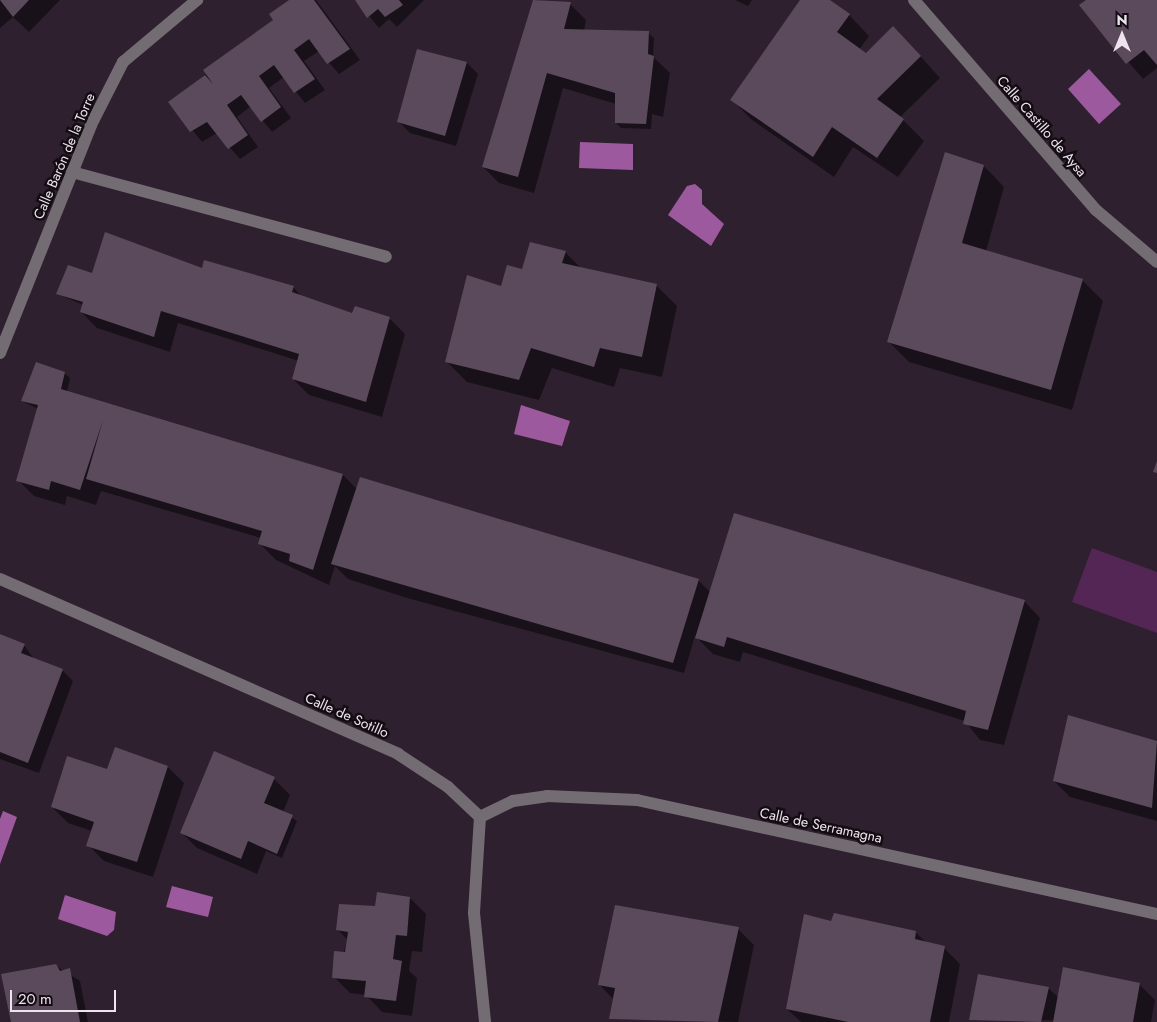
<!DOCTYPE html>
<html>
<head>
<meta charset="utf-8">
<style>
	body { margin:0 }
	#map { position:relative; width:1157px; height:1022px; overflow:hidden; background:#2f202f; font-family:Jost,sans-serif }
	div>[style] { position:absolute }
	.green>* { inset:0; background:#542655 }
	.water>* { inset:0; background:#9d599e }
	.shadow>* { inset:0; background:#0007 }
	.building>* { inset:0; background:#5b4a5b }
	.minor>* { height:12px; margin:-6px; padding:0 6px; transform-origin:6px; border-radius:6px; background:#746c73 }
	span { translate:-50% -50%; white-space:nowrap; text-align:center; line-height:1.15; -webkit-text-stroke:5px #130c13; paint-order:stroke }
	.street-label { font-size:14px; color:#eee4ee }
	.north { position:absolute; left:1097px; top:10px; width:50px; height:50px; -webkit-text-stroke:4px #130c13; paint-order:stroke; rotate:0deg; font-size:14px; font-weight:700; line-height:20px; text-align:center; color:#eee4ee }
	.north::after { content:''; display:block; margin:auto; width:18px; height:22px; background:#eee4ee; clip-path:polygon(50% 0,100% 100%,50% 72%,0 100%) }
	.scale { position:absolute; left:10px; top:990px; width:106px; height:22px; box-sizing:border-box; border:2px solid #eee4ee; border-top:0; padding-left:6px; font-size:15px; line-height:18px; white-space:nowrap; color:#eee4ee; -webkit-text-stroke:4px #130c13; paint-order:stroke }
</style>
</head>
<body>
<div id="map">
	<div class="green">
		<div style="clip-path:polygon(1092px 548px,1157px 572px,1157px 633px,1072px 602px)"></div>
	</div>
	<div class="water">
		<div style="clip-path:polygon(1089px 69px,1121px 104px,1099px 124px,1068px 89px)"></div>
		<div style="clip-path:polygon(580px 142px,633px 144px,633px 170px,579px 168px)"></div>
		<div style="clip-path:polygon(695px 184px,702px 190px,702px 204px,724px 224px,711px 246px,668px 215px,687px 186px)"></div>
		<div style="clip-path:polygon(521px 405px,570px 421px,562px 446px,514px 434px)"></div>
		<div style="clip-path:polygon(3px 811px,17px 817px,0 864px,0 819px)"></div>
		<div style="clip-path:polygon(172px 886px,213px 897px,208px 917px,166px 907px)"></div>
		<div style="clip-path:polygon(65px 895px,116px 912px,114px 930px,107px 936px,58px 919px)"></div>
	</div>
	<div class="shadow">
		<div style="clip-path:polygon(0 0,60px 0,29px 32px,13px 17px,0 28px)"></div>
		<div style="clip-path:polygon(291px 0,316px 0,360px 60px,339px 74px,319px 51px,304px 61px,325px 90px,305px 103px,284px 77px,269px 88px,291px 118px,272px 132px,251px 106px,237px 117px,258px 147px,240px 159px,217px 133px,202px 142px,170px 102px,275px 20px)"></div>
		<div style="clip-path:polygon(356px 0,424px 0,397px 27px,389px 19px,379px 28px)"></div>
		<div style="clip-path:polygon(534px 0,570px 4px,586px 20px,584px 31px,648px 33px,654px 38px,653px 57px,670px 73px,663px 117px,652px 114px,651px 129px,621px 128px,616px 123px,616px 104px,563px 88px,534px 193px,499px 183px,483px 167px)"></div>
		<div style="clip-path:polygon(735px 0,752px 0,748px 6px)"></div>
		<div style="clip-path:polygon(802px 0,828px 0,849px 15px,869px 36px,859px 50px,866px 55px,913px 48px,940px 78px,900px 117px,924px 141px,898px 177px,853px 147px,834px 177px,752px 120px,732px 100px)"></div>
		<div style="clip-path:polygon(1087px 0,1157px 0,1157px 68px,1143px 79px,1081px 6px)"></div>
		<div style="clip-path:polygon(418px 50px,467px 63px,478px 74px,456px 146px,410px 133px,399px 122px)"></div>
		<div style="clip-path:polygon(984px 166px,1004px 187px,986px 251px,1082px 280px,1103px 301px,1072px 410px,909px 362px,889px 342px)"></div>
		<div style="clip-path:polygon(565px 252px,582px 269px,656px 285px,677px 306px,662px 377px,620px 368px,614px 387px,552px 368px,539px 400px,467px 382px,446px 361px,502px 288px,523px 270px)"></div>
		<div style="clip-path:polygon(202px 269px,293px 287px,303px 298px,352px 314px,389px 318px,405px 334px,382px 417px,309px 395px,293px 379px,299px 361px,178px 323px,170px 352px,97px 328px,81px 312px,83px 305px,58px 294px,92px 274px)"></div>
		<div style="clip-path:polygon(64px 373px,70px 378px,67px 392px,343px 475px,357px 489px,361px 479px,698px 580px,711px 593px,1024px 601px,1040px 618px,1004px 745px,980px 740px,965px 721px,743px 652px,740px 662px,713px 654px,695px 636px,684px 673px,407px 598px,348px 579px,335px 566px,329px 585px,276px 560px,260px 544px,261px 538px,101px 491px,96px 505px,67px 496px,65px 505px,34px 496px,18px 480px,38px 409px,22px 401px)"></div>
		<div style="clip-path:polygon(0 634px,24px 645px,34px 659px,62px 670px,73px 681px,39px 773px,0 759px)"></div>
		<div style="clip-path:polygon(1069px 716px,1157px 743px,1157px 821px,1070px 797px,1054px 781px)"></div>
		<div style="clip-path:polygon(168px 767px,184px 783px,153px 877px,104px 861px,88px 845px,92px 831px,68px 823px,52px 807px,107px 770px)"></div>
		<div style="clip-path:polygon(274px 779px,290px 795px,283px 812px,297px 821px,282px 858px,266px 851px,257px 874px,197px 848px,181px 832px)"></div>
		<div style="clip-path:polygon(410px 898px,426px 914px,422px 952px,412px 951px,409px 971px,417px 978px,412px 1016px,382px 1012px,366px 995px,350px 993px,334px 977px,348px 940px,337px 929px,376px 907px)"></div>
		<div style="clip-path:polygon(832px 922px,915px 932px,927px 943px,944px 948px,960px 964px,949px 1022px,801px 1022px,787px 1009px)"></div>
		<div style="clip-path:polygon(738px 929px,754px 945px,738px 1022px,610px 1019px,614px 1000px,599px 984px)"></div>
		<div style="clip-path:polygon(56px 966px,80px 981px,88px 1022px,12px 1022px)"></div>
		<div style="clip-path:polygon(1139px 984px,1155px 1000px,1151px 1022px,970px 1019px,1048px 988px,1059px 998px)"></div>
	</div>
	<div class="building">
		<div style="clip-path:polygon(0 0,29px 0,13px 17px)"></div>
		<div style="clip-path:polygon(289px 0,314px 0,350px 49px,327px 64px,309px 39px,294px 50px,315px 79px,294px 93px,274px 65px,259px 76px,281px 107px,261px 122px,241px 95px,227px 105px,248px 135px,228px 149px,207px 122px,190px 132px,168px 102px,205px 75px,213px 84px,203px 70px,273px 20px,269px 14px)"></div>
		<div style="clip-path:polygon(355px 0,399px 0,403px 5px,385px 17px,378px 9px,367px 18px)"></div>
		<div style="clip-path:polygon(533px 0,571px 2px,564px 29px,649px 31px,648px 54px,654px 56px,646px 124px,615px 123px,615px 93px,547px 73px,518px 177px,482px 167px)"></div>
		<div style="clip-path:polygon(800px 0,830px 0,850px 14px,837px 32px,866px 53px,893px 26px,921px 56px,877px 99px,904px 119px,877px 158px,832px 127px,813px 157px,730px 100px)"></div>
		<div style="clip-path:polygon(1086px 0,1157px 0,1157px 65px,1144px 50px,1126px 64px,1079px 5px)"></div>
		<div style="clip-path:polygon(417px 49px,467px 62px,445px 136px,397px 122px)"></div>
		<div style="clip-path:polygon(945px 152px,984px 165px,962px 243px,1083px 279px,1051px 390px,887px 342px)"></div>
		<div style="clip-path:polygon(105px 232px,202px 268px,204px 260px,294px 286px,292px 292px,352px 313px,355px 306px,390px 317px,366px 402px,292px 379px,299px 354px,161px 311px,154px 337px,80px 312px,83px 302px,56px 294px,68px 265px,92px 273px)"></div>
		<div style="clip-path:polygon(530px 242px,566px 251px,562px 263px,657px 284px,642px 357px,600px 348px,594px 367px,531px 348px,519px 380px,445px 362px,467px 275px,501px 286px,507px 265px,522px 269px)"></div>
		<div style="clip-path:polygon(36px 362px,65px 372px,61px 389px,343px 474px,313px 570px,289px 561px,290px 554px,258px 544px,262px 531px,86px 479px,103px 420px,80px 490px,51px 481px,49px 490px,16px 481px,38px 405px,21px 401px)"></div>
		<div style="clip-path:polygon(1157px 461px,1157px 473px,1153px 472px)"></div>
		<div style="clip-path:polygon(360px 477px,699px 579px,673px 663px,331px 564px)"></div>
		<div style="clip-path:polygon(734px 513px,1025px 600px,988px 730px,963px 724px,966px 711px,727px 637px,724px 647px,695px 638px)"></div>
		<div style="clip-path:polygon(0 634px,25px 644px,21px 653px,63px 669px,28px 763px,0 752px)"></div>
		<div style="clip-path:polygon(1068px 715px,1157px 741px,1152px 808px,1053px 781px)"></div>
		<div style="clip-path:polygon(115px 747px,168px 766px,137px 862px,86px 846px,94px 822px,51px 807px,67px 756px,107px 769px)"></div>
		<div style="clip-path:polygon(214px 751px,275px 777px,264px 803px,293px 815px,277px 854px,248px 841px,241px 859px,180px 833px)"></div>
		<div style="clip-path:polygon(377px 892px,410px 897px,407px 936px,396px 935px,393px 959px,402px 961px,396px 1001px,364px 997px,366px 981px,332px 978px,334px 951px,345px 952px,348px 932px,336px 930px,339px 904px,375px 906px)"></div>
		<div style="clip-path:polygon(615px 905px,739px 927px,718px 1022px,609px 1019px,615px 988px,598px 985px)"></div>
		<div style="clip-path:polygon(834px 913px,916px 931px,915px 939px,945px 946px,930px 1022px,848px 1022px,786px 1009px,804px 914px,831px 921px)"></div>
		<div style="clip-path:polygon(56px 964px,60px 971px,70px 968px,80px 1022px,11px 1022px,1px 974px)"></div>
		<div style="clip-path:polygon(1063px 967px,1140px 983px,1133px 1022px,1053px 1022px)"></div>
		<div style="clip-path:polygon(978px 974px,1049px 987px,1041px 1022px,969px 1020px)"></div>
	</div>
	<div class="minor">
		<div style="left:914px;top:0;width:278px;rotate:49.1deg"></div>
		<div style="left:1096px;top:210px;width:80px;rotate:40.4deg"></div>
		<div style="left:72px;top:172px;width:325px;rotate:15.1deg"></div>
		<div style="left:0;top:353px;width:245px;rotate:-68.2deg"></div>
		<div style="left:91px;top:125px;width:71px;rotate:-63.1deg"></div>
		<div style="left:123px;top:62px;width:97px;rotate:-40deg"></div>
		<div style="left:0;top:579px;width:435px;rotate:23.7deg"></div>
		<div style="left:398px;top:754px;width:60px;rotate:33.4deg"></div>
		<div style="left:448px;top:787px;width:44px;rotate:43.2deg"></div>
		<div style="left:480px;top:817px;width:37px;rotate:-26deg"></div>
		<div style="left:513px;top:801px;width:34px;rotate:-8deg"></div>
		<div style="left:547px;top:796px;width:90px;rotate:2.5deg"></div>
		<div style="left:637px;top:800px;width:532px;rotate:12.37deg"></div>
		<div style="left:480px;top:817px;width:96px;rotate:93.6deg"></div>
		<div style="left:474px;top:913px;width:110px;rotate:84.2deg"></div>
	</div>
	<div class="street-label">
		<span style="left:1042px;top:126px;rotate:49deg">Calle Castillo de Aysa</span>
		<span style="left:64px;top:156px;rotate:-67deg">Calle Barón de la Torre</span>
		<span style="left:347px;top:715px;rotate:24deg">Calle de Sotillo</span>
		<span style="left:821px;top:825px;rotate:12deg">Calle de Serramagna</span>
	</div>
	<div class="north">N</div>
	<div class="scale">20 m</div>
</div>
</body>
</html>
